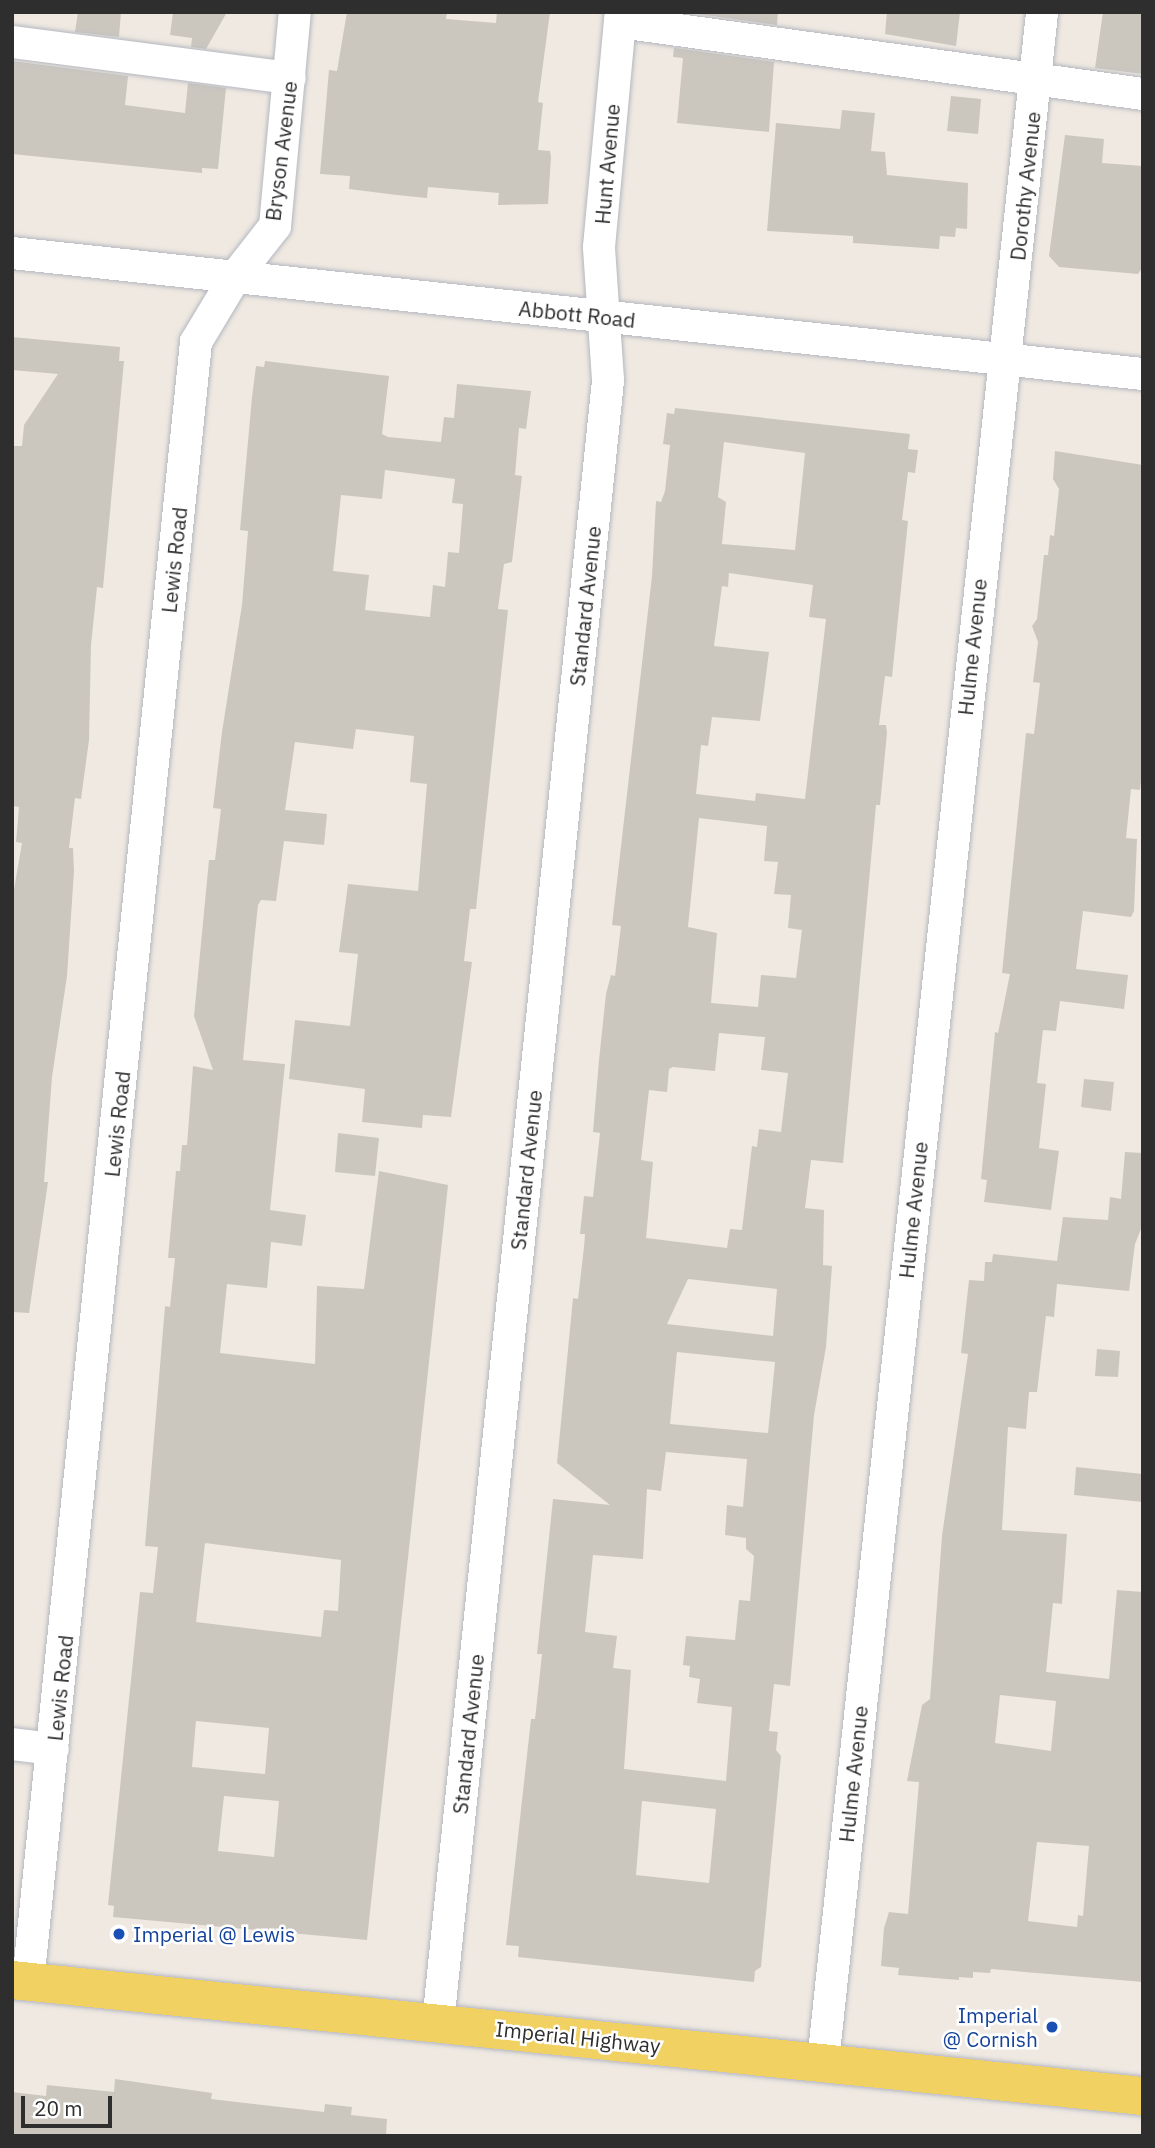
<!DOCTYPE html>
<style>
body{margin:0}
#map{position:relative;width:1155px;height:2148px;overflow:hidden;background:#efe9e1;font-family:"IBM Plex Sans",sans-serif}
div>[style]{position:absolute}
.building>*{inset:0;background:#cbc7bf}
.roads{filter:drop-shadow(0 0 2px #b4b7c1) drop-shadow(0 0 2px #b4b7c1)}
.minor>*{height:32px;margin:-16px;padding:0 16px;transform-origin:16px;border-radius:16px;background:#fff}
.major>*{height:38px;margin:-19px;padding:0 19px;transform-origin:19px;border-radius:19px;background:#f2d163}
.dots>*{width:19px;height:19px;translate:-50% -50%;box-sizing:border-box;border:4px solid #fff;border-radius:50%}
span{translate:-50% -50%;white-space:nowrap;text-align:center;line-height:1.15;-webkit-text-stroke:5px #fff;paint-order:stroke}
.street-label{font-size:21px;color:#2e2e2e}
.transit-label{font-size:21px;color:#164399}
.left{translate:0 -50%;text-align:left}
.right{translate:-100% -50%;text-align:right}
.frame{position:absolute;inset:0;border:14px solid #2e2e2e;pointer-events:none}
.scale{position:absolute;left:21px;top:2096px;width:91px;height:32px;box-sizing:border-box;border:4px solid #2e2e2e;border-top:0;padding-left:9px;font-size:21px;line-height:24px;white-space:nowrap;color:#2e2e2e;-webkit-text-stroke:5px #fff;paint-order:stroke}
</style>
<div id="map">
<div class="building">
<i style="clip-path:polygon(78px 12px,121px 12px,119px 37px,75px 32px)"></i>
<i style="clip-path:polygon(173px 12px,227px 12px,206px 49px,191px 47px,192px 38px,170px 35px)"></i>
<i style="clip-path:polygon(347px 12px,447px 12px,446px 19px,496px 23px,497px 12px,550px 12px,538px 102px,543px 103px,538px 150px,550px 151px,551px 157px,548px 204px,498px 205px,499px 193px,428px 187px,427px 198px,397px 195px,349px 189px,350px 176px,320px 174px,329px 70px,337px 71px)"></i>
<i style="clip-path:polygon(684px 12px,778px 12px,777px 25px)"></i>
<i style="clip-path:polygon(887px 12px,960px 12px,956px 46px,885px 34px)"></i>
<i style="clip-path:polygon(1103px 12px,1143px 12px,1143px 74px,1095px 68px)"></i>
<i style="clip-path:polygon(674px 48px,774px 62px,769px 132px,677px 123px,683px 58px,673px 57px)"></i>
<i style="clip-path:polygon(12px 61px,128px 76px,125px 105px,185px 113px,188px 83px,226px 88px,218px 169px,202px 168px,202px 173px,12px 154px)"></i>
<i style="clip-path:polygon(951px 96px,981px 99px,978px 134px,947px 131px)"></i>
<i style="clip-path:polygon(842px 110px,875px 113px,871px 151px,885px 152px,887px 175px,968px 183px,967px 229px,956px 228px,955px 237px,940px 236px,939px 249px,853px 243px,853px 236px,767px 231px,776px 123px,840px 129px)"></i>
<i style="clip-path:polygon(1065px 135px,1104px 139px,1102px 163px,1143px 166px,1143px 267px,1138px 274px,1059px 267px,1049px 256px)"></i>
<i style="clip-path:polygon(12px 337px,120px 347px,119px 361px,124px 361px,103px 588px,97px 587px,91px 645px,89px 740px,81px 799px,75px 798px,69px 848px,73px 848px,74px 871px,67px 976px,52px 1077px,44px 1182px,48px 1182px,29px 1313px,12px 1312px,12px 901px,22px 843px,16px 842px,19px 807px,12px 806px,12px 446px,22px 446px,24px 425px,58px 374px,12px 370px)"></i>
<i style="clip-path:polygon(evenodd,265px 361px,389px 376px,382px 434px,388px 437px,441px 442px,444px 417px,454px 418px,457px 384px,531px 391px,526px 429px,519px 428px,515px 475px,522px 476px,512px 562px,504px 564px,498px 609px,508px 610px,476px 909px,470px 909px,464px 961px,472px 962px,451px 1117px,423px 1115px,422px 1128px,362px 1122px,365px 1089px,289px 1079px,295px 1020px,350px 1026px,358px 954px,339px 952px,348px 884px,418px 891px,427px 784px,410px 782px,414px 736px,356px 729px,353px 749px,295px 742px,285px 810px,327px 814px,324px 845px,284px 841px,276px 901px,261px 900px,258px 905px,253px 952px,243px 1060px,285px 1064px,270px 1210px,306px 1215px,302px 1246px,271px 1242px,267px 1288px,227px 1284px,220px 1353px,315px 1364px,317px 1286px,364px 1289px,379px 1171px,448px 1185px,367px 1940px,113px 1917px,114px 1906px,108px 1905px,140px 1592px,153px 1593px,158px 1547px,145px 1546px,165px 1306px,170px 1307px,175px 1258px,168px 1258px,176px 1171px,180px 1171px,182px 1145px,187px 1145px,193px 1066px,213px 1070px,194px 1016px,209px 860px,215px 860px,221px 809px,213px 808px,222px 732px,242px 605px,248px 531px,240px 530px,252px 397px,256px 366px,264px 367px,265px 361px,385px 470px,455px 479px,452px 503px,463px 504px,459px 553px,448px 552px,445px 587px,433px 585px,430px 617px,365px 610px,369px 575px,333px 571px,341px 495px,382px 499px,385px 470px,265px 361px,205px 1543px,341px 1560px,338px 1611px,324px 1610px,321px 1637px,196px 1622px,205px 1543px,265px 361px,196px 1721px,269px 1728px,265px 1774px,192px 1767px,196px 1721px,265px 361px,224px 1796px,279px 1801px,274px 1857px,218px 1851px,224px 1796px)"></i>
<i style="clip-path:polygon(evenodd,675px 408px,910px 434px,908px 449px,918px 450px,915px 473px,908px 472px,902px 520px,908px 521px,892px 677px,885px 676px,879px 725px,886px 725px,887px 733px,880px 805px,876px 805px,843px 1163px,811px 1160px,805px 1208px,824px 1210px,823px 1265px,832px 1266px,826px 1347px,814px 1415px,790px 1686px,774px 1684px,769px 1731px,778px 1732px,776px 1750px,781px 1756px,761px 1967px,755px 1971px,754px 1982px,518px 1957px,519px 1946px,506px 1945px,531px 1719px,535px 1719px,542px 1654px,537px 1654px,553px 1499px,610px 1505px,557px 1463px,573px 1298px,578px 1299px,584px 1247px,585px 1234px,580px 1234px,584px 1196px,593px 1197px,600px 1133px,593px 1132px,599px 1060px,606px 994px,611px 975px,615px 976px,621px 926px,612px 925px,652px 576px,656px 501px,661px 502px,665px 491px,670px 445px,663px 444px,667px 413px,674px 414px,675px 408px,724px 442px,805px 453px,795px 550px,722px 544px,726px 502px,718px 497px,724px 442px,675px 408px,729px 573px,813px 585px,809px 617px,826px 619px,805px 799px,756px 793px,755px 801px,696px 794px,701px 745px,708px 746px,712px 717px,760px 721px,769px 652px,714px 646px,722px 586px,728px 587px,729px 573px,675px 408px,699px 818px,767px 826px,764px 861px,778px 862px,774px 894px,791px 895px,788px 928px,802px 930px,796px 978px,761px 975px,758px 1007px,711px 1003px,717px 933px,688px 927px,699px 818px,675px 408px,719px 1033px,765px 1037px,761px 1070px,788px 1073px,781px 1132px,759px 1129px,757px 1147px,752px 1146px,742px 1230px,730px 1229px,727px 1248px,646px 1238px,653px 1162px,641px 1160px,649px 1090px,667px 1092px,669px 1069px,673px 1067px,715px 1071px,719px 1033px,675px 408px,688px 1279px,777px 1289px,773px 1336px,667px 1324px,688px 1279px,675px 408px,677px 1352px,775px 1362px,768px 1433px,670px 1424px,677px 1352px,675px 408px,666px 1452px,747px 1459px,743px 1507px,727px 1505px,725px 1535px,746px 1538px,746px 1549px,754px 1556px,750px 1601px,739px 1600px,735px 1640px,686px 1636px,683px 1665px,690px 1666px,689px 1677px,700px 1679px,697px 1703px,732px 1707px,726px 1781px,624px 1769px,631px 1670px,613px 1668px,617px 1636px,585px 1632px,593px 1555px,643px 1559px,647px 1489px,661px 1491px,666px 1452px,675px 408px,642px 1801px,716px 1809px,709px 1883px,636px 1875px,642px 1801px)"></i>
<i style="clip-path:polygon(1055px 451px,1143px 465px,1143px 764px,1140px 790px,1131px 789px,1126px 838px,1137px 839px,1134px 911px,1131px 917px,1083px 911px,1076px 969px,1128px 975px,1124px 1009px,1060px 1001px,1056px 1031px,1043px 1030px,1037px 1083px,1046px 1084px,1039px 1148px,1059px 1151px,1051px 1210px,984px 1202px,987px 1180px,981px 1179px,995px 1032px,998px 1033px,1010px 974px,1002px 973px,1026px 733px,1034px 734px,1040px 683px,1033px 682px,1038px 642px,1032px 626px,1037px 619px,1044px 555px,1048px 555px,1050px 535px,1054px 536px,1059px 489px,1053px 479px)"></i>
<i style="clip-path:polygon(1084px 1079px,1114px 1082px,1111px 1111px,1081px 1107px)"></i>
<i style="clip-path:polygon(338px 1133px,379px 1138px,375px 1176px,335px 1172px)"></i>
<i style="clip-path:polygon(evenodd,1125px 1152px,1143px 1153px,1143px 1224px,1135px 1244px,1129px 1291px,1057px 1284px,1054px 1317px,1046px 1316px,1037px 1392px,1029px 1392px,1026px 1429px,1008px 1427px,1002px 1530px,1067px 1534px,1062px 1604px,1053px 1603px,1046px 1672px,1109px 1679px,1117px 1590px,1143px 1592px,1143px 1982px,991px 1969px,990px 1973px,973px 1972px,973px 1978px,959px 1977px,959px 1980px,898px 1975px,899px 1968px,881px 1966px,884px 1928px,889px 1912px,908px 1914px,919px 1782px,907px 1781px,922px 1705px,930px 1699px,942px 1536px,968px 1354px,961px 1353px,969px 1280px,984px 1281px,985px 1262px,992px 1262px,993px 1254px,1057px 1261px,1063px 1217px,1108px 1220px,1110px 1197px,1121px 1199px,1125px 1152px,1000px 1695px,1056px 1701px,1051px 1751px,995px 1743px,1000px 1695px,1125px 1152px,1037px 1842px,1089px 1846px,1083px 1916px,1078px 1915px,1077px 1927px,1028px 1921px,1037px 1842px)"></i>
<i style="clip-path:polygon(1097px 1349px,1120px 1351px,1118px 1377px,1095px 1376px)"></i>
<i style="clip-path:polygon(1076px 1467px,1143px 1474px,1143px 1502px,1074px 1495px)"></i>
<i style="clip-path:polygon(115px 2079px,212px 2093px,211px 2099px,324px 2112px,325px 2104px,352px 2107px,351px 2115px,387px 2119px,386px 2136px,12px 2136px,12px 2092px,46px 2096px,47px 2085px,114px 2092px)"></i>
</div>
<div class="roads">
<div class="minor">
<i style="left:620px;top:22px;width:528px;rotate:7.84deg"></i>
<i style="left:12px;top:42px;width:280px;rotate:7.4deg"></i>
<i style="left:12px;top:253px;width:1137px;rotate:6.11deg"></i>
<i style="left:12px;top:1744px;width:41px;rotate:7deg"></i>
<i style="left:28px;top:1982px;width:1649px;rotate:-84.15deg"></i>
<i style="left:196px;top:342px;width:76px;rotate:-59deg"></i>
<i style="left:235px;top:277px;width:65px;rotate:-51.9deg"></i>
<i style="left:275px;top:226px;width:215px;rotate:-84.7deg"></i>
<i style="left:438px;top:2023px;width:1652px;rotate:-84.09deg"></i>
<i style="left:608px;top:380px;width:133px;rotate:-93.9deg"></i>
<i style="left:599px;top:247px;width:236px;rotate:-84.7deg"></i>
<i style="left:823px;top:2062px;width:2062px;rotate:-83.9deg"></i>
</div>
<div class="major">
<i style="left:12px;top:1980px;width:1137px;rotate:5.86deg"></i>
</div>
</div>
<div class="dots">
<i style="left:119px;top:1934px;background:#1a4fb4"></i>
<i style="left:1052px;top:2027px;background:#1a4fb4"></i>
</div>
<div class="street-label">
<span style="left:281px;top:151px;rotate:-83deg">Bryson Avenue</span>
<span style="left:607px;top:164px;rotate:-85deg">Hunt Avenue</span>
<span style="left:1025px;top:186px;rotate:-84deg">Dorothy Avenue</span>
<span style="left:577px;top:314px;rotate:6deg">Abbott Road</span>
<span style="left:174px;top:560px;rotate:-84deg">Lewis Road</span>
<span style="left:585px;top:606px;rotate:-84deg">Standard Avenue</span>
<span style="left:972px;top:647px;rotate:-84deg">Hulme Avenue</span>
<span style="left:117px;top:1124px;rotate:-84deg">Lewis Road</span>
<span style="left:526px;top:1170px;rotate:-84deg">Standard Avenue</span>
<span style="left:913px;top:1210px;rotate:-84deg">Hulme Avenue</span>
<span style="left:60px;top:1688px;rotate:-84deg">Lewis Road</span>
<span style="left:468px;top:1734px;rotate:-84deg">Standard Avenue</span>
<span style="left:853px;top:1774px;rotate:-84deg">Hulme Avenue</span>
<span style="left:578px;top:2037px;rotate:6deg">Imperial Highway</span>
</div>
<div class="transit-label">
<span class="left" style="left:133px;top:1934px">Imperial @ Lewis</span>
<span class="right" style="left:1038px;top:2027px">Imperial<br>@ Cornish</span>
</div>
<div class="frame"></div>
<div class="scale">20 m</div>
</div>
